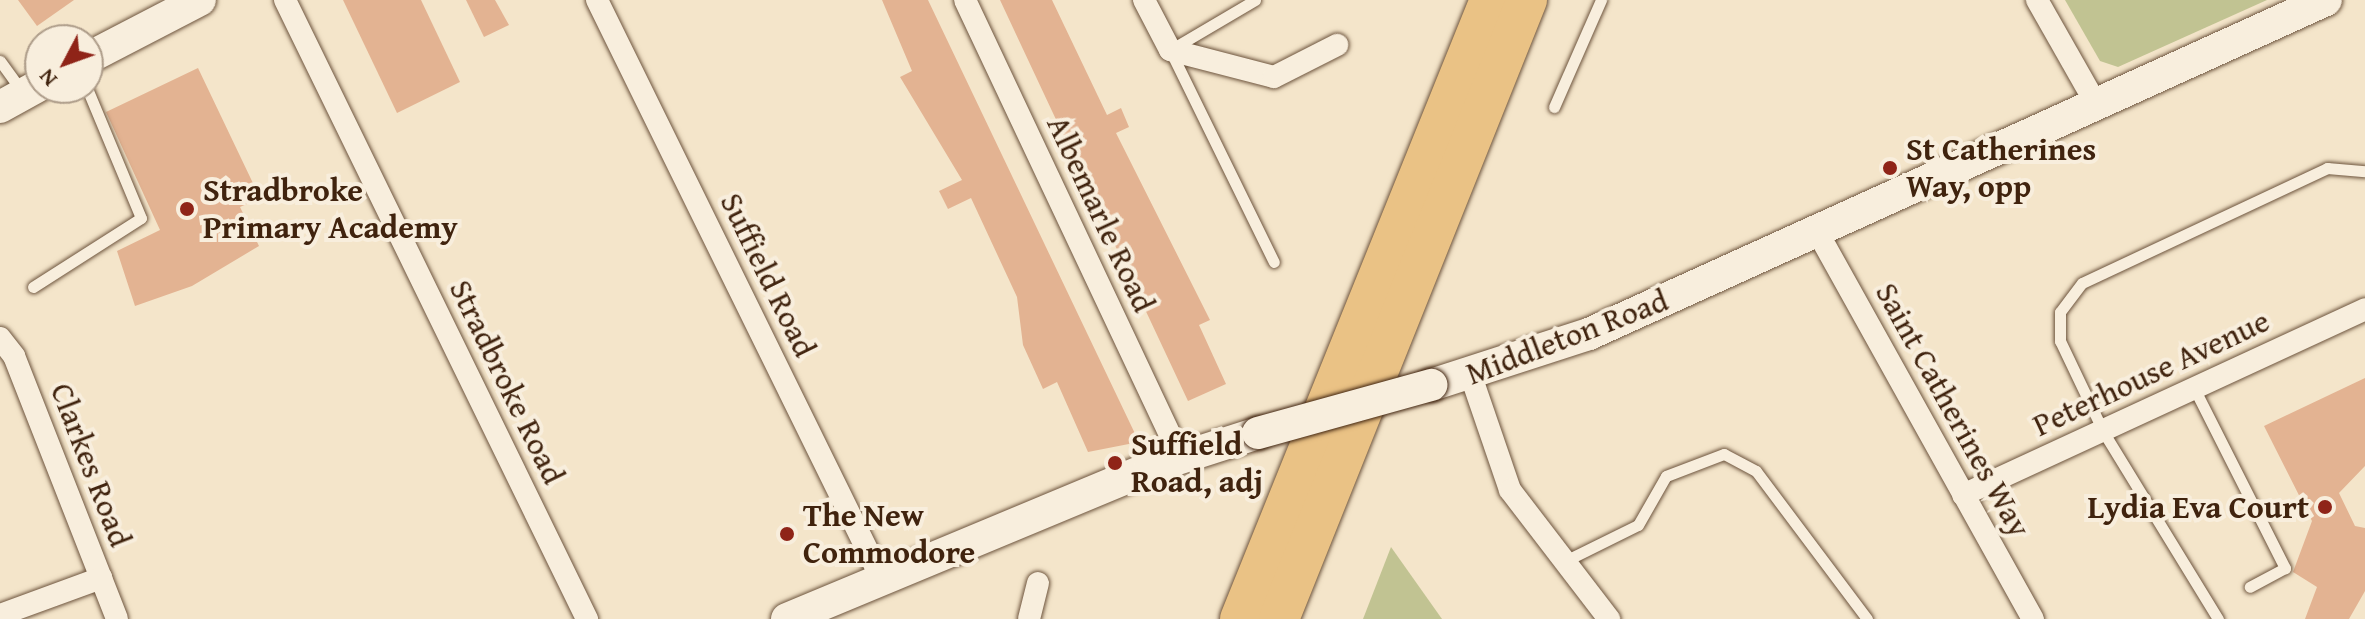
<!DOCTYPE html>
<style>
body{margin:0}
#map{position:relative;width:2365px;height:619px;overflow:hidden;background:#f4e5ca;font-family:"Gentium Book Plus",serif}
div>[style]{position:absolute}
.green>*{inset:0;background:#c1c392}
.building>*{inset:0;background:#e3b392}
.roads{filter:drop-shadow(0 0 2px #6d543d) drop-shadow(0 0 2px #6d543d)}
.lane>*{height:11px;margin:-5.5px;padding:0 5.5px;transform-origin:5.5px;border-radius:5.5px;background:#f8eedd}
.street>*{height:22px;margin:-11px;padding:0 11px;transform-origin:11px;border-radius:11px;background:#f8eedd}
.secondary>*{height:32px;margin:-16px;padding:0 16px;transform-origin:16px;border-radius:16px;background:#f8eedd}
.highway>*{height:40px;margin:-20px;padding:0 20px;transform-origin:20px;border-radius:20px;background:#eac285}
.bridges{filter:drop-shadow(0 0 2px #40230e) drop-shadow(0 0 2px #40230e)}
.secondary-bridge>*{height:32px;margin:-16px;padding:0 16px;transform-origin:16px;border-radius:16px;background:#f8eedd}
.dots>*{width:22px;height:22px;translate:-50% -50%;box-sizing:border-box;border:4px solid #f8eedd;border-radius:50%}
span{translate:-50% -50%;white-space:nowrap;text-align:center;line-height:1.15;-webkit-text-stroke:8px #f8eedd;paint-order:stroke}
.poi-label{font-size:32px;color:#40230e;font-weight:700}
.left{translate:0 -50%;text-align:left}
.right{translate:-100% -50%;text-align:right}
.street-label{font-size:32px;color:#40230e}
.north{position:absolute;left:24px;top:24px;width:80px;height:80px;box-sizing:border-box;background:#f8eedd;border:2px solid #ae9d8a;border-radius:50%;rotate:229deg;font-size:22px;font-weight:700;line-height:32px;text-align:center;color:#40230e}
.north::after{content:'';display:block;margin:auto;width:28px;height:36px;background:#8f2418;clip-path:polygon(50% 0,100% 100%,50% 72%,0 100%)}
</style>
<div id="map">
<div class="green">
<i style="clip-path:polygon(2065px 0,2267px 0,2118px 67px,2100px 61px)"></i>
<i style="clip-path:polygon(1391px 547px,1442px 619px,1363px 619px)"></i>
</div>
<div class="building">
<i style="clip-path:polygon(18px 0,74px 0,37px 26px)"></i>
<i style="clip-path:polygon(343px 0,421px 0,460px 82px,397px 113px)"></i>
<i style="clip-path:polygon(466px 0,495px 0,509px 25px,484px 37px)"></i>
<i style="clip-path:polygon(882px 0,928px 0,1139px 442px,1088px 452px,1057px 382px,1043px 389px,1023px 345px,1017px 297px,971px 198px,948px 209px,939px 191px,962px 180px,900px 77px,912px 71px)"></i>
<i style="clip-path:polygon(1000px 0,1052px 0,1107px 115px,1121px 108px,1129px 127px,1116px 133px,1210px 320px,1199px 325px,1226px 384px,1188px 401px)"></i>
<i style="clip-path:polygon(198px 68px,260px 198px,240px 207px,259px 246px,192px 286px,135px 306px,117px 251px,160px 230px,106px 112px)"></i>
<i style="clip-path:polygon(2365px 378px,2365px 466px,2339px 493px,2355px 526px,2365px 528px,2365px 591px,2349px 619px,2305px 619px,2317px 587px,2293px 572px,2312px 521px,2264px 426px)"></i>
</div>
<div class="roads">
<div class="lane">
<i style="left:1255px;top:0;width:99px;rotate:149.5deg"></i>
<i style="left:1170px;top:50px;width:236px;rotate:63.9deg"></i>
<i style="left:0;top:61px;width:39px;rotate:54deg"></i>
<i style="left:1554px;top:107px;width:117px;rotate:-66.3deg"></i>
<i style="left:33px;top:287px;width:128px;rotate:-32.6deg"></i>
<i style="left:141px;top:218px;width:141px;rotate:-112.6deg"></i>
<i style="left:2194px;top:388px;width:202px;rotate:63.2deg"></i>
<i style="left:2285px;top:568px;width:40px;rotate:152deg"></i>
<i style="left:1565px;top:561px;width:81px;rotate:-26.3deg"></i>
<i style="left:1638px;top:525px;width:56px;rotate:-60.3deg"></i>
<i style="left:1666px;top:476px;width:62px;rotate:-20.8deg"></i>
<i style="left:1724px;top:454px;width:36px;rotate:28deg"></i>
<i style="left:1756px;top:471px;width:185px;rotate:53.1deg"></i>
<i style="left:2218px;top:619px;width:220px;rotate:-121.5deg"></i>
<i style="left:2103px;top:431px;width:100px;rotate:-115.5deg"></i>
<i style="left:2060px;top:341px;width:29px;rotate:-90deg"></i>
<i style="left:2060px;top:312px;width:36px;rotate:-53deg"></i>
<i style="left:2082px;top:283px;width:271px;rotate:-25.1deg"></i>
<i style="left:2327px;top:168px;width:38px;rotate:5deg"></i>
</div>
<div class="street">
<i style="left:285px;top:0;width:689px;rotate:63.99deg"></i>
<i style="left:597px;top:0;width:644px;rotate:63.83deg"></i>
<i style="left:965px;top:0;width:504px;rotate:64.76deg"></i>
<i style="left:1144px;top:0;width:56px;rotate:62.5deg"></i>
<i style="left:1170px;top:50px;width:107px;rotate:14.6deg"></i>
<i style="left:1274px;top:77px;width:71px;rotate:-26.9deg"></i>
<i style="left:2037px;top:0;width:120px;rotate:60.4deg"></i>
<i style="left:1818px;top:233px;width:442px;rotate:60.9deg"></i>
<i style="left:0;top:338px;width:23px;rotate:52deg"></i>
<i style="left:14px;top:356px;width:282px;rotate:68.6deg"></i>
<i style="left:1471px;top:376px;width:120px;rotate:71.1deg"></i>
<i style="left:1510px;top:490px;width:163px;rotate:52.5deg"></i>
<i style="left:1963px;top:495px;width:443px;rotate:-24.8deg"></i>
<i style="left:0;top:615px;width:108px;rotate:-20.1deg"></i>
<i style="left:1029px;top:619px;width:37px;rotate:-76deg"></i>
</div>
<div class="secondary">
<i style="left:88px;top:58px;width:126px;rotate:-27.4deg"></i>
<i style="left:0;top:107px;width:46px;rotate:-28.8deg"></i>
<i style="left:1431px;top:385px;width:166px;rotate:-17.9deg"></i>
<i style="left:1589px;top:334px;width:809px;rotate:-24.38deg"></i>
<i style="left:787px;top:619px;width:392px;rotate:-22.6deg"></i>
<i style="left:1149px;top:468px;width:114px;rotate:-17.8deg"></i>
</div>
<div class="highway">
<i style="left:1240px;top:619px;width:668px;rotate:-68.01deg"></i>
<i style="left:1279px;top:619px;width:667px;rotate:-68.17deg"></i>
</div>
</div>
<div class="bridges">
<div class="secondary-bridge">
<i style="left:1258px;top:433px;width:180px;rotate:-15.5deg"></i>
</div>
</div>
<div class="dots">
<i style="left:1890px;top:168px;background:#8f2418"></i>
<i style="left:187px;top:209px;background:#8f2418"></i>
<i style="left:1115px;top:463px;background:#8f2418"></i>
<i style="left:2325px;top:507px;background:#8f2418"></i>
<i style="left:787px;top:534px;background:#8f2418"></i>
</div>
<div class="poi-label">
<span class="left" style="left:1906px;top:168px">St Catherines<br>Way, opp</span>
<span class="left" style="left:203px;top:209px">Stradbroke<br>Primary Academy</span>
<span class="left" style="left:1131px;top:463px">Suffield<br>Road, adj</span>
<span class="right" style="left:2309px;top:507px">Lydia Eva Court</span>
<span class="left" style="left:803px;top:534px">The New<br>Commodore</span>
</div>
<div class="street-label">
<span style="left:1101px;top:214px;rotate:65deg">Albemarle Road</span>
<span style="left:768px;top:275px;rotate:64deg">Suffield Road</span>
<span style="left:1567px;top:337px;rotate:-21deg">Middleton Road</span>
<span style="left:2151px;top:373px;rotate:-25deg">Peterhouse Avenue</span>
<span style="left:507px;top:382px;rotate:64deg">Stradbroke Road</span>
<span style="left:1953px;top:410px;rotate:61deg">Saint Catherines Way</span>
<span style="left:91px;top:465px;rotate:69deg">Clarkes Road</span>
</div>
<div class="north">N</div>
</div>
